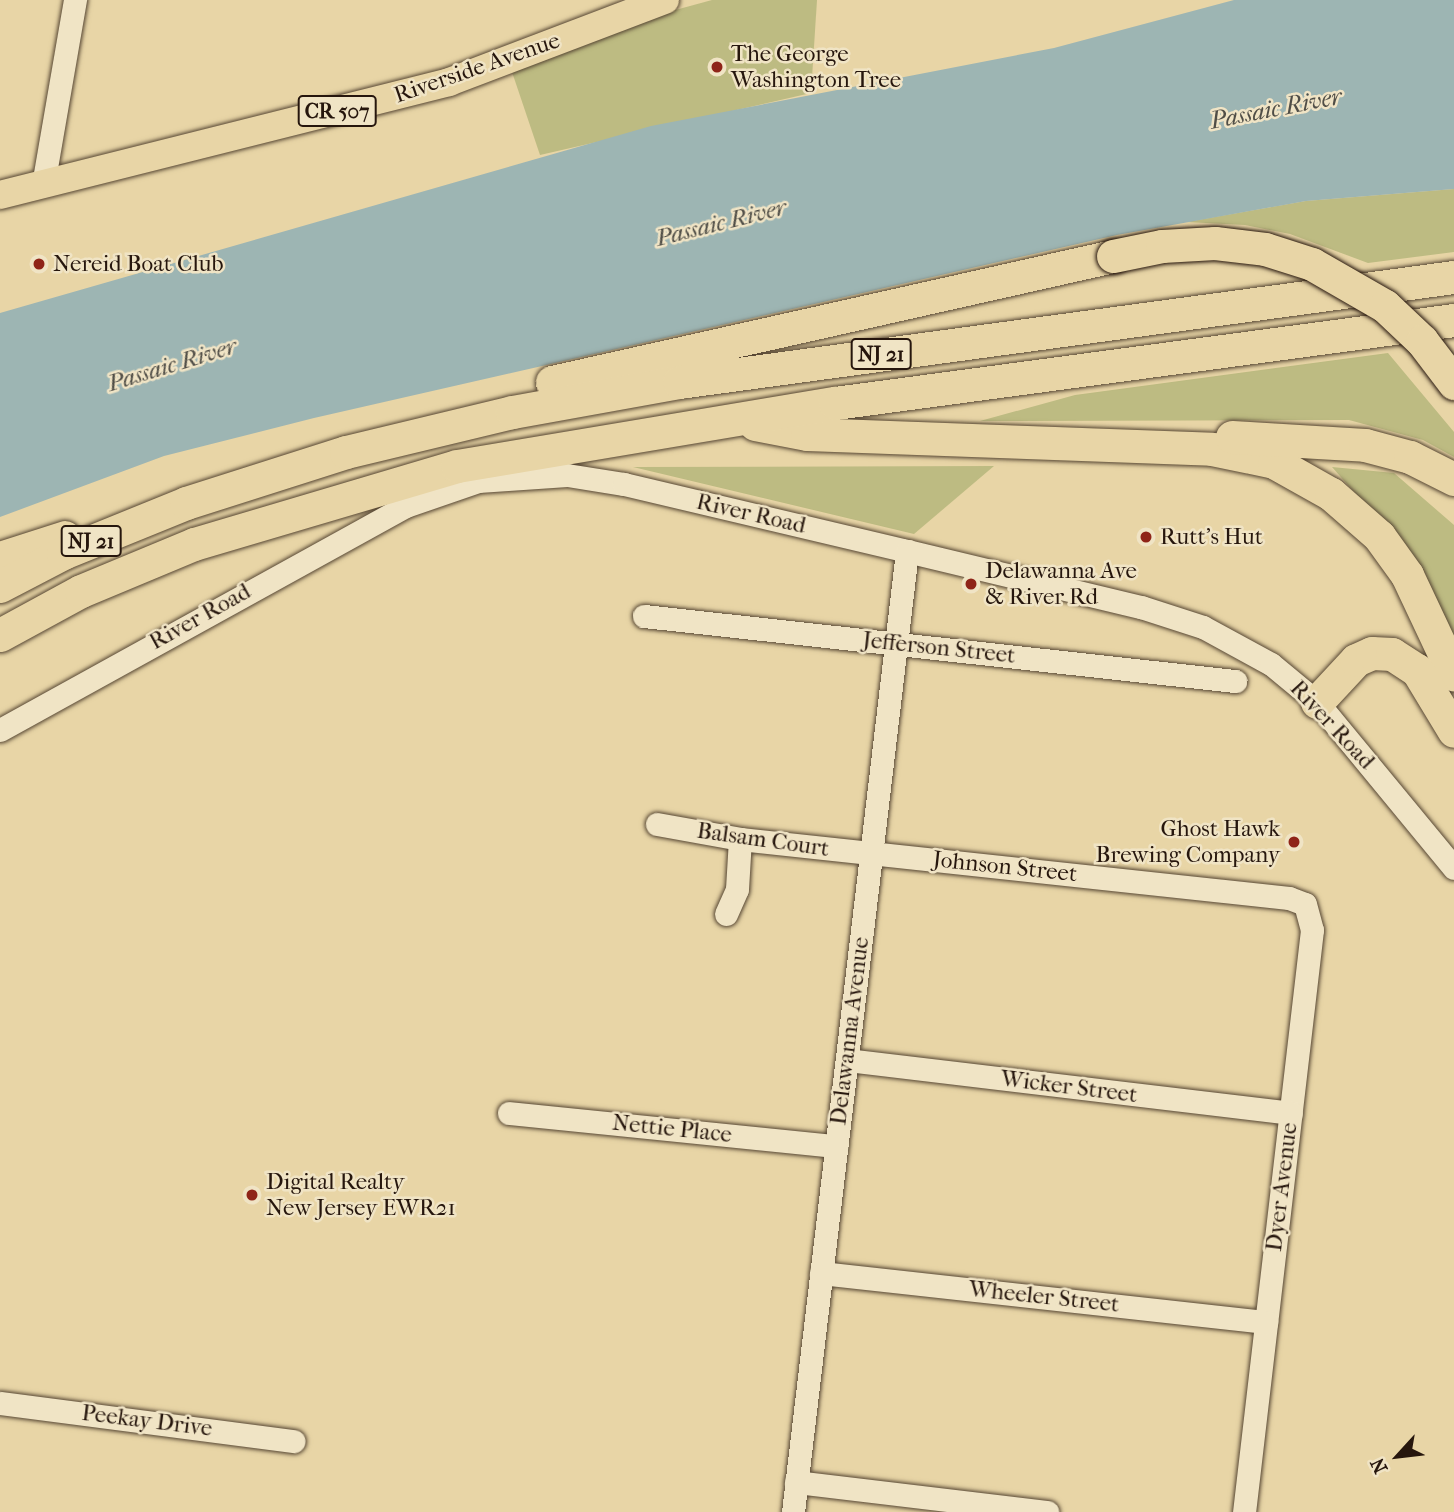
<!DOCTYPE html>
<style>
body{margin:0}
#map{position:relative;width:1454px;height:1512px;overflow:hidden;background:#e8d5a6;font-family:"IM FELL French Canon",serif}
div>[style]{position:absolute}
.green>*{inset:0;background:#bdbb82}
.water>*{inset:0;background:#9db5b3}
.roads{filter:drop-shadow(0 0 2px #564633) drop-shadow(0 0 2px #564633)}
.minor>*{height:23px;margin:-11.5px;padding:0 11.5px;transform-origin:11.5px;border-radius:11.5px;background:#f0e4c5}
.major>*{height:28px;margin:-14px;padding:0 14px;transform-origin:14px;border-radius:14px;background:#e8d5a6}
.highway>*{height:33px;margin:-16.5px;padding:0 16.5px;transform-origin:16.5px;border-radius:16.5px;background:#e8d5a6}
.bridges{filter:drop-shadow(0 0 2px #26160d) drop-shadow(0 0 2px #26160d)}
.highway-bridge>*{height:33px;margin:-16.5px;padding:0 16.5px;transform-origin:16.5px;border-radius:16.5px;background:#e8d5a6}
.dots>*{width:19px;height:19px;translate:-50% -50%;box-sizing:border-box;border:4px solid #f0e4c5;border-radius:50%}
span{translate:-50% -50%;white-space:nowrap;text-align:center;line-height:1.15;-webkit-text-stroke:5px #f0e4c5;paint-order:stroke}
.shield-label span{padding:2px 5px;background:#f0e4c5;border:2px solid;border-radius:5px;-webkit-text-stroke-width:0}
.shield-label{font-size:21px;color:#26160d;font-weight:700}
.poi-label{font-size:23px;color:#26160d}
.left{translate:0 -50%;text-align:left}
.right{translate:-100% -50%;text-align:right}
.street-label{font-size:23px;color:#26160d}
.water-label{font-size:24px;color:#504e47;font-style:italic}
.north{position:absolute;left:1363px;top:1421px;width:70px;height:70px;-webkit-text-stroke:5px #f0e4c5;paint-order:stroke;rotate:243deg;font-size:19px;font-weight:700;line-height:28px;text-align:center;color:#26160d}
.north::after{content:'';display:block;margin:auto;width:24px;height:32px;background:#26160d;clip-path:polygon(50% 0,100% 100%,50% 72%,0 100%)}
</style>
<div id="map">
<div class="green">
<i style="clip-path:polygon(712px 0,817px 0,811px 93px,540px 155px,512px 72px,668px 12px)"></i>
<i style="clip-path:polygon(1454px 189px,1454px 252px,1368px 263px,1290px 234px,1245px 225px,1186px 222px,1306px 201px)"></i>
<i style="clip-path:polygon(1388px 353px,1454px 432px,1454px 457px,1423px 440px,1349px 420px,980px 421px,1075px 395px)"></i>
<i style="clip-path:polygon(994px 466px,914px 534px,633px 467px)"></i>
<i style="clip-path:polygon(1332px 467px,1394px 473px,1454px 525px,1454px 644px,1409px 554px)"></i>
</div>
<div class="water">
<i style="clip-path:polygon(1234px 0,1454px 0,1454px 189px,1306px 201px,1117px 235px,314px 418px,164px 456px,0 517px,0 313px,651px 126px,1054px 48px)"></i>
</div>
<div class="roads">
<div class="minor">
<i style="left:43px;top:185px;width:188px;rotate:-80.2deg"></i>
<i style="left:644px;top:616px;width:595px;rotate:6.28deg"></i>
<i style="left:0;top:730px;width:464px;rotate:-28.9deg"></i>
<i style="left:406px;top:506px;width:76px;rotate:-19.1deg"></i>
<i style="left:478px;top:481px;width:89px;rotate:-3.9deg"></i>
<i style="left:567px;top:475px;width:58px;rotate:9deg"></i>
<i style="left:624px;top:484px;width:291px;rotate:13.3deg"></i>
<i style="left:907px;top:551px;width:241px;rotate:13.5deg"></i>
<i style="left:1141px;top:607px;width:65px;rotate:17.9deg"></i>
<i style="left:1203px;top:627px;width:77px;rotate:28.6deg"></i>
<i style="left:1271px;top:664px;width:60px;rotate:39.6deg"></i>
<i style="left:1317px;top:702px;width:215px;rotate:50.5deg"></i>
<i style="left:657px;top:824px;width:84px;rotate:10.2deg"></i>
<i style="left:740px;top:839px;width:552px;rotate:6.13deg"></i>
<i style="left:1289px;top:898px;width:17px;rotate:21deg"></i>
<i style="left:1305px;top:904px;width:27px;rotate:75deg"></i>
<i style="left:1312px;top:930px;width:586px;rotate:96.66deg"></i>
<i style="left:726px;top:914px;width:27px;rotate:-66deg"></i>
<i style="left:737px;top:889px;width:50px;rotate:-86.6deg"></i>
<i style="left:847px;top:1060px;width:447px;rotate:6.8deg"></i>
<i style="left:509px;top:1113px;width:329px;rotate:5.8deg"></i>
<i style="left:821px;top:1273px;width:448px;rotate:6.3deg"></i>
<i style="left:0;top:1403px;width:296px;rotate:7.4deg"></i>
<i style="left:796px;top:1482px;width:253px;rotate:6.8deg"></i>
<i style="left:793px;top:1512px;width:968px;rotate:-83.23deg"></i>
</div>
<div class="major">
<i style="left:0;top:195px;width:463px;rotate:-14.1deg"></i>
<i style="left:449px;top:82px;width:231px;rotate:-20.8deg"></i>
</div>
<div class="highway">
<i style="left:552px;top:382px;width:575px;rotate:-12.66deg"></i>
<i style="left:755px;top:424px;width:53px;rotate:10.9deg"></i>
<i style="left:807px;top:434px;width:405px;rotate:2.1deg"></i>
<i style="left:1212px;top:449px;width:63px;rotate:11.8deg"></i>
<i style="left:1274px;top:462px;width:65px;rotate:29.3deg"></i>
<i style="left:1331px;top:494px;width:64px;rotate:41.2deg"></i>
<i style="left:1379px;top:536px;width:48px;rotate:54.3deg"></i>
<i style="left:1407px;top:575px;width:110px;rotate:64.8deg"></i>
<i style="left:1232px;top:437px;width:133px;rotate:3.4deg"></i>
<i style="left:1365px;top:445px;width:47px;rotate:14.9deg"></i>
<i style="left:1410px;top:457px;width:49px;rotate:26.6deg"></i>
<i style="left:0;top:558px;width:68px;rotate:-17.9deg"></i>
<i style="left:0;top:586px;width:71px;rotate:-27.6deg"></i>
<i style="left:63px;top:553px;width:133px;rotate:-22.1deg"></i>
<i style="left:186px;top:503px;width:168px;rotate:-17.7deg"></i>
<i style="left:346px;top:452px;width:171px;rotate:-13.5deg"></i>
<i style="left:512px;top:412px;width:170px;rotate:-10.2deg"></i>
<i style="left:679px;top:382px;width:782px;rotate:-7.72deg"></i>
<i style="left:0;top:635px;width:92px;rotate:-28.5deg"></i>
<i style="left:81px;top:591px;width:122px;rotate:-22.6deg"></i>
<i style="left:194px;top:544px;width:274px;rotate:-16.5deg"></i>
<i style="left:457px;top:466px;width:383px;rotate:-9.5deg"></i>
<i style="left:835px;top:403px;width:625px;rotate:-7.64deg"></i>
<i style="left:1317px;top:702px;width:57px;rotate:-47.1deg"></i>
<i style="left:1356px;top:660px;width:17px;rotate:-24deg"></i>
<i style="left:1372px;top:653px;width:20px;rotate:3deg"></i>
<i style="left:1392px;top:654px;width:30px;rotate:33deg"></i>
<i style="left:1417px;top:670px;width:71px;rotate:58.8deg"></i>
</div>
</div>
<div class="bridges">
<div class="highway-bridge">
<i style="left:1113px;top:256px;width:50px;rotate:-11.5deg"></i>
<i style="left:1162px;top:246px;width:53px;rotate:-3.2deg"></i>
<i style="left:1215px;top:243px;width:50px;rotate:6.8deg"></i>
<i style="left:1265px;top:249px;width:49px;rotate:17.7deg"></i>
<i style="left:1312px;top:264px;width:84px;rotate:29.9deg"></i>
<i style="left:1385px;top:306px;width:51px;rotate:43.4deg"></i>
<i style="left:1422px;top:341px;width:53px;rotate:52.7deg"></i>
</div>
</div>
<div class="dots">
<i style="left:717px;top:67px;background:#8f2418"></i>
<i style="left:39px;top:264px;background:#8f2418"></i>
<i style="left:1146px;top:537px;background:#8f2418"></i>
<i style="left:971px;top:584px;background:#8f2418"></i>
<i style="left:1294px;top:842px;background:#8f2418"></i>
<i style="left:252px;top:1195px;background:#8f2418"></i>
</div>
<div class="shield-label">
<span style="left:337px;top:111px">CR 507</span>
<span style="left:881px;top:354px">NJ 21</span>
<span style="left:91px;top:541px">NJ 21</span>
</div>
<div class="poi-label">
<span class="left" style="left:731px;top:67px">The George<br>Washington Tree</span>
<span class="left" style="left:53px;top:264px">Nereid Boat Club</span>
<span class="left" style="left:1160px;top:537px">Rutt's Hut</span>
<span class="left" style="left:985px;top:584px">Delawanna Ave<br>&amp; River Rd</span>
<span class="right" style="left:1280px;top:842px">Ghost Hawk<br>Brewing Company</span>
<span class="left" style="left:266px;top:1195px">Digital Realty<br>New Jersey EWR21</span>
</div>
<div class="street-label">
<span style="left:477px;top:68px;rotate:-19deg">Riverside Avenue</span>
<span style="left:751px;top:514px;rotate:13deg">River Road</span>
<span style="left:200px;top:617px;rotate:-29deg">River Road</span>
<span style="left:939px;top:648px;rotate:6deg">Jefferson Street</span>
<span style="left:1332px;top:725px;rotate:47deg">River Road</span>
<span style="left:763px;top:840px;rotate:8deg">Balsam Court</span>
<span style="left:1005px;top:867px;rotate:6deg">Johnson Street</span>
<span style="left:850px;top:1031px;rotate:-83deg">Delawanna Avenue</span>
<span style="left:1069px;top:1087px;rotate:7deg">Wicker Street</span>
<span style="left:672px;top:1129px;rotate:6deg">Nettie Place</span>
<span style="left:1282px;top:1187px;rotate:-83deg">Dyer Avenue</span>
<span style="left:1044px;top:1297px;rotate:6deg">Wheeler Street</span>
<span style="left:147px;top:1421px;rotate:7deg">Peekay Drive</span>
</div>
<div class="water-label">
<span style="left:1276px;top:109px;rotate:-11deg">Passaic River</span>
<span style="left:721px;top:223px;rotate:-14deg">Passaic River</span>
<span style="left:172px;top:365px;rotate:-17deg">Passaic River</span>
</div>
<div class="north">N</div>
</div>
